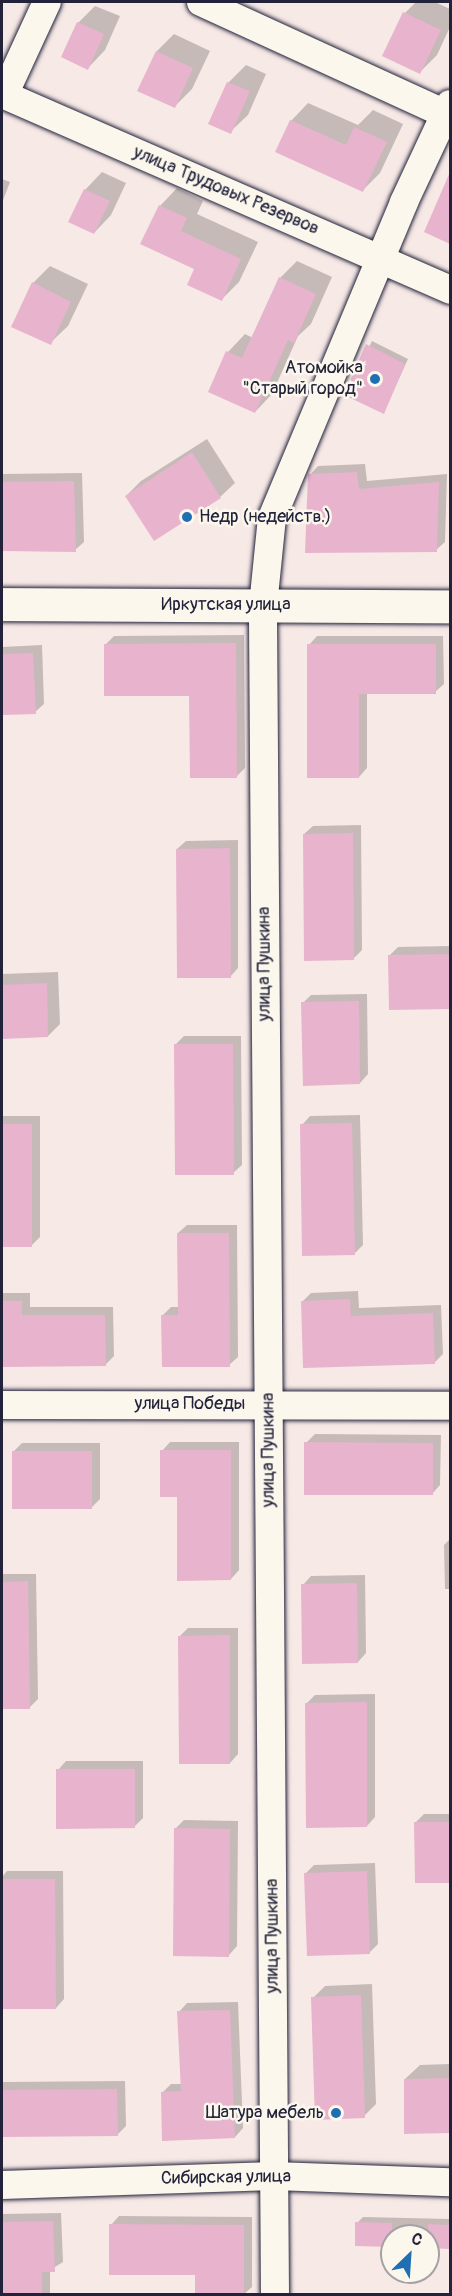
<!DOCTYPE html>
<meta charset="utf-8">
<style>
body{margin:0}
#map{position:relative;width:452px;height:2296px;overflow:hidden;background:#f7e9e6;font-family:Pangolin,sans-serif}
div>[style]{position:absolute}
.shadow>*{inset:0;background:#0003}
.building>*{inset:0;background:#e8b3cc}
.roads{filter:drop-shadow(0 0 2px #22223b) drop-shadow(0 0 2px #22223b)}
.street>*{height:28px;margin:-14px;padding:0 14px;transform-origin:14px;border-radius:14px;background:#fbf7ec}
.primary>*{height:33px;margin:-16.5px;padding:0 16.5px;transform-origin:16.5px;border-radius:16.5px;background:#fbf7ec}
.dots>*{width:16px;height:16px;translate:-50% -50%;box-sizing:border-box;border:3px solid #fbf7ec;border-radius:50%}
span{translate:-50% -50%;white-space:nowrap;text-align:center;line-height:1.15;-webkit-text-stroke:5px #fbf7ec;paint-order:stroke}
.street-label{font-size:18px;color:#22223b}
.poi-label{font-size:18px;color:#22223b}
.right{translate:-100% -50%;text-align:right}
.left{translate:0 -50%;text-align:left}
.frame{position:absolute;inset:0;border:3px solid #22223b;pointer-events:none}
.north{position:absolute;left:380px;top:2224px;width:60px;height:60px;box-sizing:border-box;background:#fbf7ec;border:2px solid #a4a2a5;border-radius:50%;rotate:25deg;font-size:16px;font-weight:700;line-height:24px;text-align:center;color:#22223b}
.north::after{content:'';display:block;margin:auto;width:21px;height:27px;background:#1f6fb2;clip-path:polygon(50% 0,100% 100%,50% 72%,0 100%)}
</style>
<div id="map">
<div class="shadow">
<i style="clip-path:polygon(416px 2px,435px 2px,450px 9px,450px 27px,437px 55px,420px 72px,405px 13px)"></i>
<i style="clip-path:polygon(95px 6px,120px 16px,105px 50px,88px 68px,78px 23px)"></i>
<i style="clip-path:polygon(174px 34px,210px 51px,192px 89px,175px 106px,157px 51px)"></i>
<i style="clip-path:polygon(246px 65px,266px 74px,248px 115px,230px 132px,228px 83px)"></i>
<i style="clip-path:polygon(308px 103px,358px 125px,373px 110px,403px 124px,380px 173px,363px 190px,291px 121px)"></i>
<i style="clip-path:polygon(102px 172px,126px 183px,111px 215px,94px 233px,85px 190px)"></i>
<i style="clip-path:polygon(450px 176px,450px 243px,426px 232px)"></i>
<i style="clip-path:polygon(2px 179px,10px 182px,2px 203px)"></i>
<i style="clip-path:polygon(177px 188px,203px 201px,197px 214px,258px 242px,239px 282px,221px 300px,196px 268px,160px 206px)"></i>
<i style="clip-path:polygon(297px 261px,332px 277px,311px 324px,298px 336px,272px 394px,255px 412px,228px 352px,245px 334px,253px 338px,280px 278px)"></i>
<i style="clip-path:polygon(50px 266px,88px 284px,68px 326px,50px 343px,33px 283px)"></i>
<i style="clip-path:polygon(372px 341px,408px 359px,384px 412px,346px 394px)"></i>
<i style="clip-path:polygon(207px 439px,235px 483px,220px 497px,126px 496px,141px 481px)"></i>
<i style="clip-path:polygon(365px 464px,367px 481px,447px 474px,445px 542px,436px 550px,310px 475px,318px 466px)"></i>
<i style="clip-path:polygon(82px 473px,84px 542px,75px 550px,2px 549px,2px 474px)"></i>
<i style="clip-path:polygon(244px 635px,245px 768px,237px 776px,191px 694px,105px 645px,114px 636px)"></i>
<i style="clip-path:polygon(317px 636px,443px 636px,444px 684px,435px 692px,367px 692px,367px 768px,359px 777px,309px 645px)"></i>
<i style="clip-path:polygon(42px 645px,44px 704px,35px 712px,2px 714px,2px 647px)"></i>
<i style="clip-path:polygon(361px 825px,362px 950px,353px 959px,304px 834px,313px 826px)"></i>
<i style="clip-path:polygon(238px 840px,238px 968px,230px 977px,177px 849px,186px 841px)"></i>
<i style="clip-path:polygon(450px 946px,450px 1008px,390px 1009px,389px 956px,398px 947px)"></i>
<i style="clip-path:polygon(58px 972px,60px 1024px,48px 1036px,2px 1037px,2px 974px)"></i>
<i style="clip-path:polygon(367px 994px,368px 1074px,360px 1083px,303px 1003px,311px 995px)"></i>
<i style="clip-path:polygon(184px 1036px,241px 1036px,242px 1165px,233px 1173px,175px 1045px)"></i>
<i style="clip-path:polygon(360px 1115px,363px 1245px,354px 1254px,302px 1125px,310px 1116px)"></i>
<i style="clip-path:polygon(2px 1116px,40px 1116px,40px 1237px,32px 1245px,2px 1245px)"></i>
<i style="clip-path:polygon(187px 1225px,237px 1225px,238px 1357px,229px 1365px,162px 1316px,171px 1307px,179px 1307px,178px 1233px)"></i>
<i style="clip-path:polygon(358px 1291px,359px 1308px,441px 1305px,443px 1354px,434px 1363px,303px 1301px,311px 1293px)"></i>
<i style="clip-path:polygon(2px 1293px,30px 1293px,30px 1307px,113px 1307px,114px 1356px,105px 1365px,2px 1366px)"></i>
<i style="clip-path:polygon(315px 1434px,441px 1435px,440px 1485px,432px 1494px,306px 1443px)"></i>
<i style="clip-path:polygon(170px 1442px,239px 1442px,239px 1570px,231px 1579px,178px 1495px,162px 1451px)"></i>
<i style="clip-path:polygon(22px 1443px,100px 1443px,100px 1499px,92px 1507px,13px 1452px)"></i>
<i style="clip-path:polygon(450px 1539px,450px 1589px,445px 1589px,444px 1545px)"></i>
<i style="clip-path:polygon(2px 1574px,36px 1574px,38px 1699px,30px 1707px,2px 1708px)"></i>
<i style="clip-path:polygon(365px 1575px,366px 1653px,358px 1662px,303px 1585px,311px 1576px)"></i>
<i style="clip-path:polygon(188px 1628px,238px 1628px,238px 1754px,230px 1763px,180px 1636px)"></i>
<i style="clip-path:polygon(375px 1694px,375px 1817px,367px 1826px,307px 1703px,315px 1695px)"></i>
<i style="clip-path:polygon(66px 1761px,143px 1761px,143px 1818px,134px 1827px,58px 1770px)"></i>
<i style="clip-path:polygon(424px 1814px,450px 1814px,450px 1882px,416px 1882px,415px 1823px)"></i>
<i style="clip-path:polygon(184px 1820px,238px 1821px,237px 1946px,229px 1955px,175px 1829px)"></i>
<i style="clip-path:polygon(375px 1863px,378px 1944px,369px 1953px,306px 1873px,314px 1865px)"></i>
<i style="clip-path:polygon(7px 1871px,63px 1871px,64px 1999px,56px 2008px,2px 2008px,2px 1877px)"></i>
<i style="clip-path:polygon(372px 1984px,376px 2104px,364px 2116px,313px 1998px,325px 1986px)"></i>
<i style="clip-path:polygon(238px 2002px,243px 2128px,235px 2137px,162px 2093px,171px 2084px,182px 2084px,179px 2012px,187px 2003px)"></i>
<i style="clip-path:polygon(450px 2064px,450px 2132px,406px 2132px,405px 2079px,420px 2065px)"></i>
<i style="clip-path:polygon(125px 2081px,126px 2126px,117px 2135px,2px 2136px,3px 2082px)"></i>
<i style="clip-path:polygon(61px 2213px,63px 2262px,50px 2270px,50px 2294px,2px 2294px,2px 2214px)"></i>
<i style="clip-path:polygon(119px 2216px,252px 2217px,252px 2287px,244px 2294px,196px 2294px,196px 2274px,111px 2225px)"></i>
<i style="clip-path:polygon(363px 2217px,450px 2219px,450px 2247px,428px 2247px,428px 2236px,392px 2236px,392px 2245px,357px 2223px)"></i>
</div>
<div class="building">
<i style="clip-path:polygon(403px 12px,441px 30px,420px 74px,382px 56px)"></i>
<i style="clip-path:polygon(77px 22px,104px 34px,88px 70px,61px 57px)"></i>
<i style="clip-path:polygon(156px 51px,193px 68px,175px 108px,137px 91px)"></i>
<i style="clip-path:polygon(227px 82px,250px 91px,231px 134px,208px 124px)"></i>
<i style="clip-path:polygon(290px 120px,346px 145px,354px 127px,387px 142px,363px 192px,275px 152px)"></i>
<i style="clip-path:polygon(450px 172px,450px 244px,424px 232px)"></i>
<i style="clip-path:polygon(84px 189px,110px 201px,94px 234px,68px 222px)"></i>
<i style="clip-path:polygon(159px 205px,187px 218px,181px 231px,241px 259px,222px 301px,187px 285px,194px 269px,140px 244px)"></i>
<i style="clip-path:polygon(279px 277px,316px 294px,294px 343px,288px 340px,255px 413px,208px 392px,226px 351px,242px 358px)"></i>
<i style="clip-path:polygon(32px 282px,71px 302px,51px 345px,11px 327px)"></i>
<i style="clip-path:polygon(366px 344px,405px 364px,384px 414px,344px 395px)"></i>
<i style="clip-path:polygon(192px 452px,221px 498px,154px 541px,125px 496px)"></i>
<i style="clip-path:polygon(357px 472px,359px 489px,439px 482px,437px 552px,305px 553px,308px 474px)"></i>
<i style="clip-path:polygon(74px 481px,76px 552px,2px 551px,2px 482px)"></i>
<i style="clip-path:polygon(236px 643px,237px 778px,190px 778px,189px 696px,104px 696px,104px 644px)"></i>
<i style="clip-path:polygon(307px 644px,436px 644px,436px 694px,359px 694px,359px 778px,307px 778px)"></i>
<i style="clip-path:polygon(33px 653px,36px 714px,2px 715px,2px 654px)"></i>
<i style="clip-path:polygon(353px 833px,354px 960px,304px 961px,303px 834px)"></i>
<i style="clip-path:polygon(230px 848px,231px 978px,177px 978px,176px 849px)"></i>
<i style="clip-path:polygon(450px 954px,450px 1009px,389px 1010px,388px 955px)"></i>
<i style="clip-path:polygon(47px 983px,48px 1037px,2px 1039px,2px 985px)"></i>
<i style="clip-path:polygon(359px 1001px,360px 1084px,303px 1086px,301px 1002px)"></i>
<i style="clip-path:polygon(174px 1044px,233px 1044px,234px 1175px,175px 1175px)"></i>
<i style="clip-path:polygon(352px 1123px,355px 1255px,302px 1256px,300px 1124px)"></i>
<i style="clip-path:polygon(2px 1124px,32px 1124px,32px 1247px,2px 1247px)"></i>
<i style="clip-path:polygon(177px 1233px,229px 1233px,230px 1367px,162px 1367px,161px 1315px,178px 1315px)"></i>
<i style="clip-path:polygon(350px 1299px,351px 1316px,433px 1313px,435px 1364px,303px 1368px,301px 1301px)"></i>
<i style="clip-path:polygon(2px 1301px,22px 1301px,22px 1315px,105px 1315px,106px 1366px,2px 1367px)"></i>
<i style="clip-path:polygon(304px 1442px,433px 1443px,433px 1495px,304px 1495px)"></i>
<i style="clip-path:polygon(160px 1450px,231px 1450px,231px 1580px,177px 1581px,177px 1497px,160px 1497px)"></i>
<i style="clip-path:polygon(12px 1451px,92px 1451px,92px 1509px,12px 1509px)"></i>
<i style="clip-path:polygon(28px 1581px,30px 1709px,2px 1709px,2px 1582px)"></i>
<i style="clip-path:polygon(357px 1583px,358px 1663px,302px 1664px,301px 1584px)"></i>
<i style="clip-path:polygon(230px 1635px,230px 1764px,179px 1764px,178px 1636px)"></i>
<i style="clip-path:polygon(367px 1702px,367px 1827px,306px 1828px,305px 1703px)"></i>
<i style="clip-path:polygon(56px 1769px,135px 1769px,135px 1828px,56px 1829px)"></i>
<i style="clip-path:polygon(414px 1822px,450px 1822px,450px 1883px,415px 1883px)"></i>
<i style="clip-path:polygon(174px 1828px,230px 1829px,229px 1957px,173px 1956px)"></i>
<i style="clip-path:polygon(367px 1871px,370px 1954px,307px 1956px,304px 1873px)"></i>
<i style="clip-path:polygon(2px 1879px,55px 1879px,56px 2009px,2px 2009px)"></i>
<i style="clip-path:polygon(361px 1995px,365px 2118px,315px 2120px,311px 1997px)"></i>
<i style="clip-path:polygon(230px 2010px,235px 2138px,162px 2141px,161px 2092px,181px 2091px,177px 2011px)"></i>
<i style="clip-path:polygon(450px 2078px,450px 2133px,404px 2134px,404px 2079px)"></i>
<i style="clip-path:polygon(117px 2089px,118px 2136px,2px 2137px,2px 2090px)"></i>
<i style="clip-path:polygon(53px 2221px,55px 2272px,42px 2272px,42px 2295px,2px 2295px,2px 2222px)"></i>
<i style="clip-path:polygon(355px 2222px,392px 2223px,392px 2247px,355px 2246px)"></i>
<i style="clip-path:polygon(109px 2224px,244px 2225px,244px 2295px,195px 2295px,195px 2275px,109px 2275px)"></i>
<i style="clip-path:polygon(428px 2224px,450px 2225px,450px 2249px,428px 2248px)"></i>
</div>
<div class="roads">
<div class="street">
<i style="left:201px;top:2px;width:269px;rotate:24.6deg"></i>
<i style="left:2px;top:94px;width:489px;rotate:23.6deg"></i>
<i style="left:4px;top:95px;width:102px;rotate:-65.2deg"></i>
<i style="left:2px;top:1405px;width:448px;rotate:0.1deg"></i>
<i style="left:2px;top:2185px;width:272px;rotate:-1.9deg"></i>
<i style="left:274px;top:2176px;width:176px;rotate:2deg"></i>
<i style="left:275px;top:2294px;width:1688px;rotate:-90.41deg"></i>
<i style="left:263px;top:606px;width:88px;rotate:-84.2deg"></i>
<i style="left:272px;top:518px;width:342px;rotate:-67.3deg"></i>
<i style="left:404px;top:202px;width:108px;rotate:-64.9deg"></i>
</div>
<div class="primary">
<i style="left:2px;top:604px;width:448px;rotate:0.3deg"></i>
</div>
</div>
<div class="dots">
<i style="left:375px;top:379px;background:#1f6fb2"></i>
<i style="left:187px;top:517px;background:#1f6fb2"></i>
<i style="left:336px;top:2113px;background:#1f6fb2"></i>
</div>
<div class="street-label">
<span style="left:226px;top:191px;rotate:23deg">улица Трудовых Резервов</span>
<span style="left:226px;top:605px">Иркутская улица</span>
<span style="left:265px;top:964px;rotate:-90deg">улица Пушкина</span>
<span style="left:190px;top:1404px">улица Победы</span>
<span style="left:269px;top:1450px;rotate:-90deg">улица Пушкина</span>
<span style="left:273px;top:1936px;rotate:-90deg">улица Пушкина</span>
<span style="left:226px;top:2178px;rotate:-1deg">Сибирская улица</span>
</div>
<div class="poi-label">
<span class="right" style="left:363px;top:379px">Атомойка<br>"Старый город"</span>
<span class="left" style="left:199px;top:517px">Недр (недейств.)</span>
<span class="right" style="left:324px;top:2113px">Шатура мебель</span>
</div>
<div class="frame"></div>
<div class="north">С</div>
</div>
